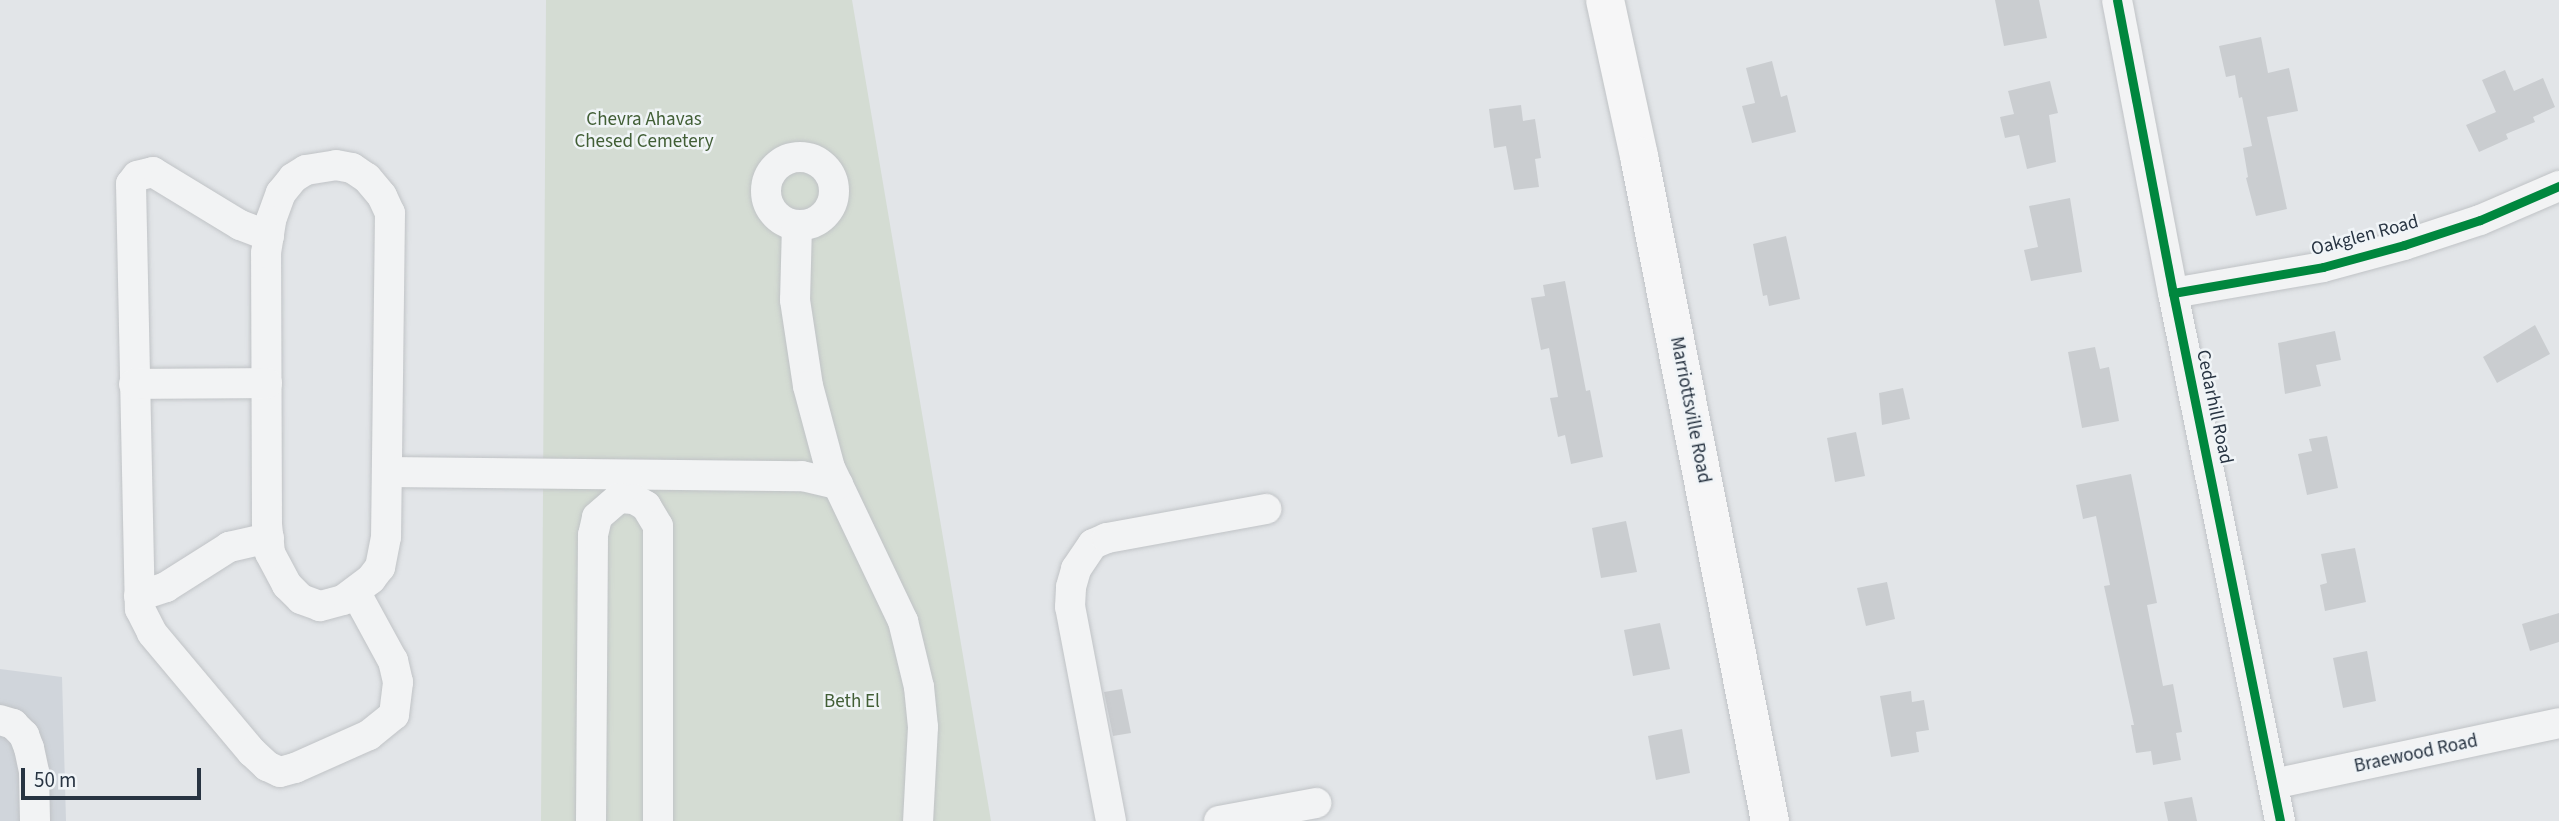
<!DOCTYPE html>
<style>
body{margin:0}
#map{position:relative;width:2559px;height:821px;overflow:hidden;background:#e2e5e8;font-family:"Source Sans 3",sans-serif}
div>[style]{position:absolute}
.built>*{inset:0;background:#d0d5db}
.green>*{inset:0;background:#d4dcd3}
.building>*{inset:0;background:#cacdd0}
.roads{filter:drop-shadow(0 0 2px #c0c3c6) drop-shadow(0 0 2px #c0c3c6)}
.minor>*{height:30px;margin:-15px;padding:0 15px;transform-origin:15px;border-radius:15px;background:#f2f3f4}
.minor>.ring{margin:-15px;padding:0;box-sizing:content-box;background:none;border:30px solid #f2f3f4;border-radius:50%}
.major>*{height:38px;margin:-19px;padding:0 19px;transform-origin:19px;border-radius:19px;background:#f6f6f7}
.cycleway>*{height:9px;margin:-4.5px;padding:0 4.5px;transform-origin:4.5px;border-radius:4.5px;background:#00873e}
span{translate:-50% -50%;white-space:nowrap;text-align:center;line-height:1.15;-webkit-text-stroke:5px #f0f4f7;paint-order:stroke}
.park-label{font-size:19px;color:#415e35}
.street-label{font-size:19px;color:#283442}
.scale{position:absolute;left:21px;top:768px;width:180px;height:32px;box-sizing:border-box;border:4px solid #283442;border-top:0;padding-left:9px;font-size:21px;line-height:24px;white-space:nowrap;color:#283442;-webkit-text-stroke:5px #f0f4f7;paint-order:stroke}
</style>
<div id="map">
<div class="built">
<i style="clip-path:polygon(0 669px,62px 677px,66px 821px,0 821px)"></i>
</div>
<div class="green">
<i style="clip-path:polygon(546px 0,852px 0,991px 821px,541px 821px)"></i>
</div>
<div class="building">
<i style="clip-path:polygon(1995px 0,2039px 0,2047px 38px,2004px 46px)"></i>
<i style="clip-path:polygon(2261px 37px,2268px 73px,2289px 68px,2298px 111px,2267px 117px,2287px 209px,2256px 216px,2246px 178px,2248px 177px,2243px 148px,2252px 146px,2242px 97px,2239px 98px,2235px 75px,2226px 77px,2219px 46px)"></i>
<i style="clip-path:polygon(1772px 61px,1781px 97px,1787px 95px,1796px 132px,1752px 143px,1742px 106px,1755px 103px,1746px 68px)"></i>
<i style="clip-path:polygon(2505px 70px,2514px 91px,2543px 78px,2555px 107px,2533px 117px,2535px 122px,2506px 134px,2508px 139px,2479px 152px,2466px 125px,2496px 112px,2482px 80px)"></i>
<i style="clip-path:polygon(2050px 81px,2058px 113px,2049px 115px,2056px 162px,2027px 169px,2019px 135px,2005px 138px,2000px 117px,2014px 114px,2008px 91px)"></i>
<i style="clip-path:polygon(1521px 105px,1523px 121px,1535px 119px,1541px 158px,1535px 159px,1539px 187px,1514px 190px,1506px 146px,1494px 148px,1489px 109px)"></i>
<i style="clip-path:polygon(2070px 198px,2082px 272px,2031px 281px,2024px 250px,2038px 247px,2029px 206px)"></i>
<i style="clip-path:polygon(1786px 236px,1800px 299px,1769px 306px,1767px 295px,1763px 296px,1753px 244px)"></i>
<i style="clip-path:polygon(1565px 281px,1586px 391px,1590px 390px,1603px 457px,1571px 464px,1565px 435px,1558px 437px,1550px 398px,1558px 397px,1549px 348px,1541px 350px,1531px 298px,1545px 296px,1543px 285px)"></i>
<i style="clip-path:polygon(2535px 325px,2550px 354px,2497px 383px,2483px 357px)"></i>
<i style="clip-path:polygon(2335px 331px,2341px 360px,2316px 365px,2321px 386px,2285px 394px,2278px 343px)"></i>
<i style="clip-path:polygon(2095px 347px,2100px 369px,2109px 367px,2119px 421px,2082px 428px,2068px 352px)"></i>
<i style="clip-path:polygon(1903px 388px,1910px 419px,1882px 425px,1879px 393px)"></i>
<i style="clip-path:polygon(1856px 432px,1865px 476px,1835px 482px,1827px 438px)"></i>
<i style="clip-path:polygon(2327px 436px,2338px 488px,2307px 495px,2298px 454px,2312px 451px,2309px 439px)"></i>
<i style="clip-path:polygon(2131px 474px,2157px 603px,2147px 605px,2163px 686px,2173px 684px,2182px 732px,2176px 733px,2181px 760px,2153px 765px,2151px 751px,2136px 753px,2131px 725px,2134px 725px,2104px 586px,2110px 585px,2096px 516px,2083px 519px,2076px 485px)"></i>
<i style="clip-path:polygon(1626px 521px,1637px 572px,1601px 578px,1592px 528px)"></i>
<i style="clip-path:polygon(2355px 548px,2366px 602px,2325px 611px,2320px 585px,2327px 583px,2321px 554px)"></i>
<i style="clip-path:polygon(1887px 582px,1895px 619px,1866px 626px,1857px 588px)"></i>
<i style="clip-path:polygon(2559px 613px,2559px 642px,2530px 651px,2522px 624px)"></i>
<i style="clip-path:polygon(1660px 623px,1670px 669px,1633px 676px,1624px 630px)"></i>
<i style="clip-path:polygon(2367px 651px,2376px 701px,2343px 708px,2333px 658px)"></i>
<i style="clip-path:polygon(1122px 689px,1131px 733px,1113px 736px,1104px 692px)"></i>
<i style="clip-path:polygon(1911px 691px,1912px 702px,1924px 700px,1929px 730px,1916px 732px,1919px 752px,1891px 757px,1880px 696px)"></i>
<i style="clip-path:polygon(1682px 729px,1690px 773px,1656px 780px,1648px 736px)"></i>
<i style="clip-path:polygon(2192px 797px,2197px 821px,2168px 821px,2164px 802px)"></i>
</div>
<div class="roads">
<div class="minor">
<i style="left:2117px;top:0;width:298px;rotate:79.2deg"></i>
<i style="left:2173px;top:293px;width:539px;rotate:78.54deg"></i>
<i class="ring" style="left:766px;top:157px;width:38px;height:38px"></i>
<i style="left:336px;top:165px;width:16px;rotate:11deg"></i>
<i style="left:352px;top:168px;width:18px;rotate:34deg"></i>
<i style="left:367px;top:178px;width:23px;rotate:50deg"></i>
<i style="left:382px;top:196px;width:19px;rotate:65deg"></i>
<i style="left:390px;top:213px;width:324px;rotate:90.7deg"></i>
<i style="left:386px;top:537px;width:31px;rotate:101deg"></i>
<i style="left:380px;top:567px;width:15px;rotate:127deg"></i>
<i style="left:371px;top:579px;width:35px;rotate:143deg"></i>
<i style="left:343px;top:600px;width:24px;rotate:165deg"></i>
<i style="left:320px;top:606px;width:20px;rotate:-160deg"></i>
<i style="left:301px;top:599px;width:20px;rotate:-135deg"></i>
<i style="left:287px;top:585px;width:36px;rotate:-118deg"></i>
<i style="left:270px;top:553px;width:29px;rotate:-96deg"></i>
<i style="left:267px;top:524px;width:271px;rotate:-90.2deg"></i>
<i style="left:266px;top:253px;width:33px;rotate:-81deg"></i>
<i style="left:271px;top:220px;width:29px;rotate:-70deg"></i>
<i style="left:281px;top:193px;width:19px;rotate:-51deg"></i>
<i style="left:293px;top:178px;width:15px;rotate:-32deg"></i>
<i style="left:306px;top:170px;width:30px;rotate:-9deg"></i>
<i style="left:797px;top:225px;width:75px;rotate:91.5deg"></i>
<i style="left:795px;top:300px;width:87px;rotate:81.4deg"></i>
<i style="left:808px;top:386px;width:85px;rotate:75deg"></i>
<i style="left:830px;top:468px;width:170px;rotate:64.5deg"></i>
<i style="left:903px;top:621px;width:68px;rotate:76.4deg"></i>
<i style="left:919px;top:687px;width:40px;rotate:84.3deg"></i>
<i style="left:923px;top:727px;width:94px;rotate:93deg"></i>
<i style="left:269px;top:236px;width:31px;rotate:-159deg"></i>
<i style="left:240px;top:225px;width:102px;rotate:-148.7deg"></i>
<i style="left:153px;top:172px;width:16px;rotate:166deg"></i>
<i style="left:137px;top:176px;width:10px;rotate:127deg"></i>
<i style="left:131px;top:184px;width:425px;rotate:88.8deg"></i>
<i style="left:140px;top:609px;width:27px;rotate:63deg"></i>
<i style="left:152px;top:633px;width:155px;rotate:50deg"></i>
<i style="left:252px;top:752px;width:21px;rotate:43deg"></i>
<i style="left:267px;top:766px;width:14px;rotate:25deg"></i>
<i style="left:280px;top:772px;width:16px;rotate:-15deg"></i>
<i style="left:295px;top:768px;width:81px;rotate:-24deg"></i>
<i style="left:369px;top:735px;width:32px;rotate:-39deg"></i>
<i style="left:394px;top:715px;width:33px;rotate:-83deg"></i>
<i style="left:398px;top:682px;width:22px;rotate:-103deg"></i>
<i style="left:393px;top:661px;width:77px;rotate:-118.6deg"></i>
<i style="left:2173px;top:293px;width:152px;rotate:-9.8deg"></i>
<i style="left:2323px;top:267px;width:84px;rotate:-15.2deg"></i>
<i style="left:2404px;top:245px;width:80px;rotate:-18.2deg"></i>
<i style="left:2480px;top:220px;width:86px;rotate:-23.3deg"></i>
<i style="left:134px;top:384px;width:133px;rotate:-0.4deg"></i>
<i style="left:387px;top:472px;width:415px;rotate:0.6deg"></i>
<i style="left:802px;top:476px;width:37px;rotate:13deg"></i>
<i style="left:139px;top:596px;width:28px;rotate:-18deg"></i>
<i style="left:166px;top:587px;width:75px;rotate:-32.4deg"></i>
<i style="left:229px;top:547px;width:41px;rotate:-12.7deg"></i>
<i style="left:0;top:720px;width:14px;rotate:17deg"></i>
<i style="left:13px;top:724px;width:16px;rotate:45deg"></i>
<i style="left:24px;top:735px;width:14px;rotate:69deg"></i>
<i style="left:29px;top:748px;width:25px;rotate:78deg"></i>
<i style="left:34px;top:772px;width:49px;rotate:88.8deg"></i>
<i style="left:2273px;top:784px;width:292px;rotate:-12deg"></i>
<i style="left:591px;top:821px;width:286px;rotate:-89.6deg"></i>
<i style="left:593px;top:535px;width:18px;rotate:-77deg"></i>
<i style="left:597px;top:517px;width:29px;rotate:-41deg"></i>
<i style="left:619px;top:498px;width:15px;rotate:4deg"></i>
<i style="left:634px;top:499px;width:14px;rotate:30deg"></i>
<i style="left:646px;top:506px;width:23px;rotate:59deg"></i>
<i style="left:658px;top:526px;width:295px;rotate:90deg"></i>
<i style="left:1111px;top:821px;width:218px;rotate:-100.8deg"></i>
<i style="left:1070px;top:607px;width:20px;rotate:-87deg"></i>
<i style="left:1071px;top:587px;width:19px;rotate:-74deg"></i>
<i style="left:1076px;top:569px;width:30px;rotate:-56deg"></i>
<i style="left:1093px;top:544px;width:15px;rotate:-23deg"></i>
<i style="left:1107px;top:538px;width:162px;rotate:-10.3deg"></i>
<i style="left:1219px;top:821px;width:99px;rotate:-10.5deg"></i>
</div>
<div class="major">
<i style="left:1605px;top:0;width:160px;rotate:77.7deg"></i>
<i style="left:1639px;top:156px;width:678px;rotate:78.86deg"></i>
</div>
</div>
<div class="cycleway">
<i style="left:2117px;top:0;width:298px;rotate:79.2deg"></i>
<i style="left:2173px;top:293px;width:539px;rotate:78.54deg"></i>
<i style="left:2173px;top:293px;width:152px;rotate:-9.8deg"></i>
<i style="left:2323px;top:267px;width:84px;rotate:-15.2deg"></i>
<i style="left:2404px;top:245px;width:80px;rotate:-18.2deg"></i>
<i style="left:2480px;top:220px;width:86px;rotate:-23.3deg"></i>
</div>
<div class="park-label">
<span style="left:644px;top:131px">Chevra Ahavas<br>Chesed Cemetery</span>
<span style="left:852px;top:702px">Beth El</span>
</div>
<div class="street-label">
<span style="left:2365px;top:236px;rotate:-15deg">Oakglen Road</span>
<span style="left:2214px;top:407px;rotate:78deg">Cedarhill Road</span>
<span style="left:1690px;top:410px;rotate:79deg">Marriottsville Road</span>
<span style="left:2416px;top:754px;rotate:-12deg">Braewood Road</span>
</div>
<div class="scale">50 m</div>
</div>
